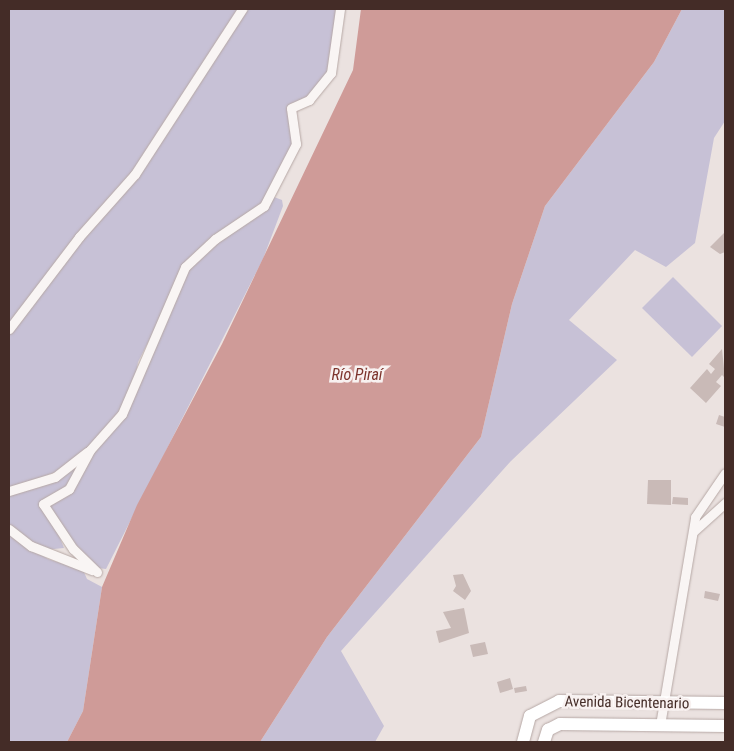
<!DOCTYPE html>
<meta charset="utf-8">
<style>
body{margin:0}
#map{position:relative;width:734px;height:751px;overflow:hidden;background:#ebe2e0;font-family:"Roboto Condensed",sans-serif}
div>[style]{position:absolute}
.green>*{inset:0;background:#c7c1d6}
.water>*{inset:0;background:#cf9b98}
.building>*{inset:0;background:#c9bab7}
.roads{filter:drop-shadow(0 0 1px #b6a8a5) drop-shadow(0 0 1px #b6a8a5)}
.street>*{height:9px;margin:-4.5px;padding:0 4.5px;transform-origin:4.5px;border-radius:4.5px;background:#f9f5f4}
.secondary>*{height:12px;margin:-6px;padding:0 6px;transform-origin:6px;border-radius:6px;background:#fff}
span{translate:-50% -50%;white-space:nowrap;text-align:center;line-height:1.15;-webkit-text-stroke:5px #f8f1f0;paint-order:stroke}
.street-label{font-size:15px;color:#442c27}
.water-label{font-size:16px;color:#7d342c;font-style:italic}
.frame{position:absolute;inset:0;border:10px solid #442c27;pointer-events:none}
</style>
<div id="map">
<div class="green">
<i style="clip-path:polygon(9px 9px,240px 9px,156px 142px,9px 324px)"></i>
<i style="clip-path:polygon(245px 9px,337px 9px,329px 73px,308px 98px,290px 104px,293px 143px,283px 168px,263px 203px,192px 257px,138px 362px,133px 390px,110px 426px,66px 468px,9px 490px,9px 332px,81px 237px,142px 170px)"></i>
<i style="clip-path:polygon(682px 9px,725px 9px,725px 121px,714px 138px,695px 243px,666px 267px,635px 250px,569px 320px,617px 360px,511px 461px,341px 651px,384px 726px,375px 742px,260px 742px,327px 637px,481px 437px,512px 304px,545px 206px,654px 62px)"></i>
<i style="clip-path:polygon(274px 197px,282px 200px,283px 206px,263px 259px,106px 569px,98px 568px,84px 559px,45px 504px,73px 483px,140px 384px,187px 268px)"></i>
<i style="clip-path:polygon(673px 277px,722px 326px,692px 357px,642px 308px)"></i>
<i style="clip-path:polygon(84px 456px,67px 489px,45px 500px,64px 548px,44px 550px,9px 527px,9px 493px,57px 478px)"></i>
<i style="clip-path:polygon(9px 534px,48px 559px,83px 570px,87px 579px,102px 587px,83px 711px,67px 742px,9px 742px)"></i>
</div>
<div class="water">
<i style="clip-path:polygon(361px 9px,682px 9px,654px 62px,545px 206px,512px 304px,481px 437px,327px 637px,260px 742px,67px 742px,83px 711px,102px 587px,137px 505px,222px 344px,353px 70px)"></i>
</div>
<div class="building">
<i style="clip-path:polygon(725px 232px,725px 252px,720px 254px,710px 247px)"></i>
<i style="clip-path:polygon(722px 349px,725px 378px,722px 375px,716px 382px,721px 386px,706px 403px,690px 388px,707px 369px,711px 374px,715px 369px,709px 364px)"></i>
<i style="clip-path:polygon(719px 415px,725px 417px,725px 427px,716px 424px)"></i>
<i style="clip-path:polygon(648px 480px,671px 480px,671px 505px,647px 504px)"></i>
<i style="clip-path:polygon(673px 497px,688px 498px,688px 505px,672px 504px)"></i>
<i style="clip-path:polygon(463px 574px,471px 591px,465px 600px,453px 591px,456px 586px,453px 575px)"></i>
<i style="clip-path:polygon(705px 591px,720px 594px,718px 601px,704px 598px)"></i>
<i style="clip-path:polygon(464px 608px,469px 633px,439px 643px,436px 631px,451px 628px,443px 612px)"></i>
<i style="clip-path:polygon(485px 642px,488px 654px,473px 657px,470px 645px)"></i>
<i style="clip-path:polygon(510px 678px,513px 689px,500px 693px,497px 682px)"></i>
<i style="clip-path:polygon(526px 686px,527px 691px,515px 693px,514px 688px)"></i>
</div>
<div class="roads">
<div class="street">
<i style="left:9px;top:329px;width:116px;rotate:-52.7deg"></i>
<i style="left:79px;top:237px;width:84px;rotate:-48.4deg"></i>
<i style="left:135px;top:174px;width:197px;rotate:-57deg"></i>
<i style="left:9px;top:491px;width:48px;rotate:-16.9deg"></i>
<i style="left:55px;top:477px;width:41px;rotate:-38deg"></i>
<i style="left:9px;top:529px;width:28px;rotate:38deg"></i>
<i style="left:31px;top:546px;width:66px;rotate:21.5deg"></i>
<i style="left:694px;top:531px;width:42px;rotate:-42.1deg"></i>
<i style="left:97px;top:572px;width:33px;rotate:-136deg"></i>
<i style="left:73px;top:549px;width:54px;rotate:-123.7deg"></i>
<i style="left:43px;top:504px;width:30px;rotate:-30deg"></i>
<i style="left:69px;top:489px;width:44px;rotate:-61.7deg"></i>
<i style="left:90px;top:450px;width:48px;rotate:-48.4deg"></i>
<i style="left:122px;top:414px;width:160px;rotate:-66.8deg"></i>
<i style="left:185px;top:267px;width:41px;rotate:-43deg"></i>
<i style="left:215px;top:239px;width:59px;rotate:-34deg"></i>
<i style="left:264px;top:206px;width:70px;rotate:-62.7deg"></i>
<i style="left:296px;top:144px;width:36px;rotate:-98deg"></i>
<i style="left:291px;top:108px;width:20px;rotate:-24deg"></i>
<i style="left:309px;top:100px;width:35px;rotate:-51deg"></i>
<i style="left:331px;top:73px;width:65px;rotate:-82deg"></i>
<i style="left:660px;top:725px;width:211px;rotate:-80.4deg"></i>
<i style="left:695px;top:517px;width:53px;rotate:-55.7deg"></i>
</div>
<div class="secondary">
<i style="left:523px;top:742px;width:27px;rotate:-75deg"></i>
<i style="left:530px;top:716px;width:33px;rotate:-27deg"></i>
<i style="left:559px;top:701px;width:166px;rotate:0.7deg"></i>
<i style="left:544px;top:742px;width:13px;rotate:-72deg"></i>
<i style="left:548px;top:730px;width:13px;rotate:-27deg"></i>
<i style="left:560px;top:724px;width:165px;rotate:0.7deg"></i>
</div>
</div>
<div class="street-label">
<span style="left:627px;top:703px;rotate:1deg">Avenida Bicentenario</span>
</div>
<div class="water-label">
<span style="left:357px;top:375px">Río Piraí</span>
</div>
<div class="frame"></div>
</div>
